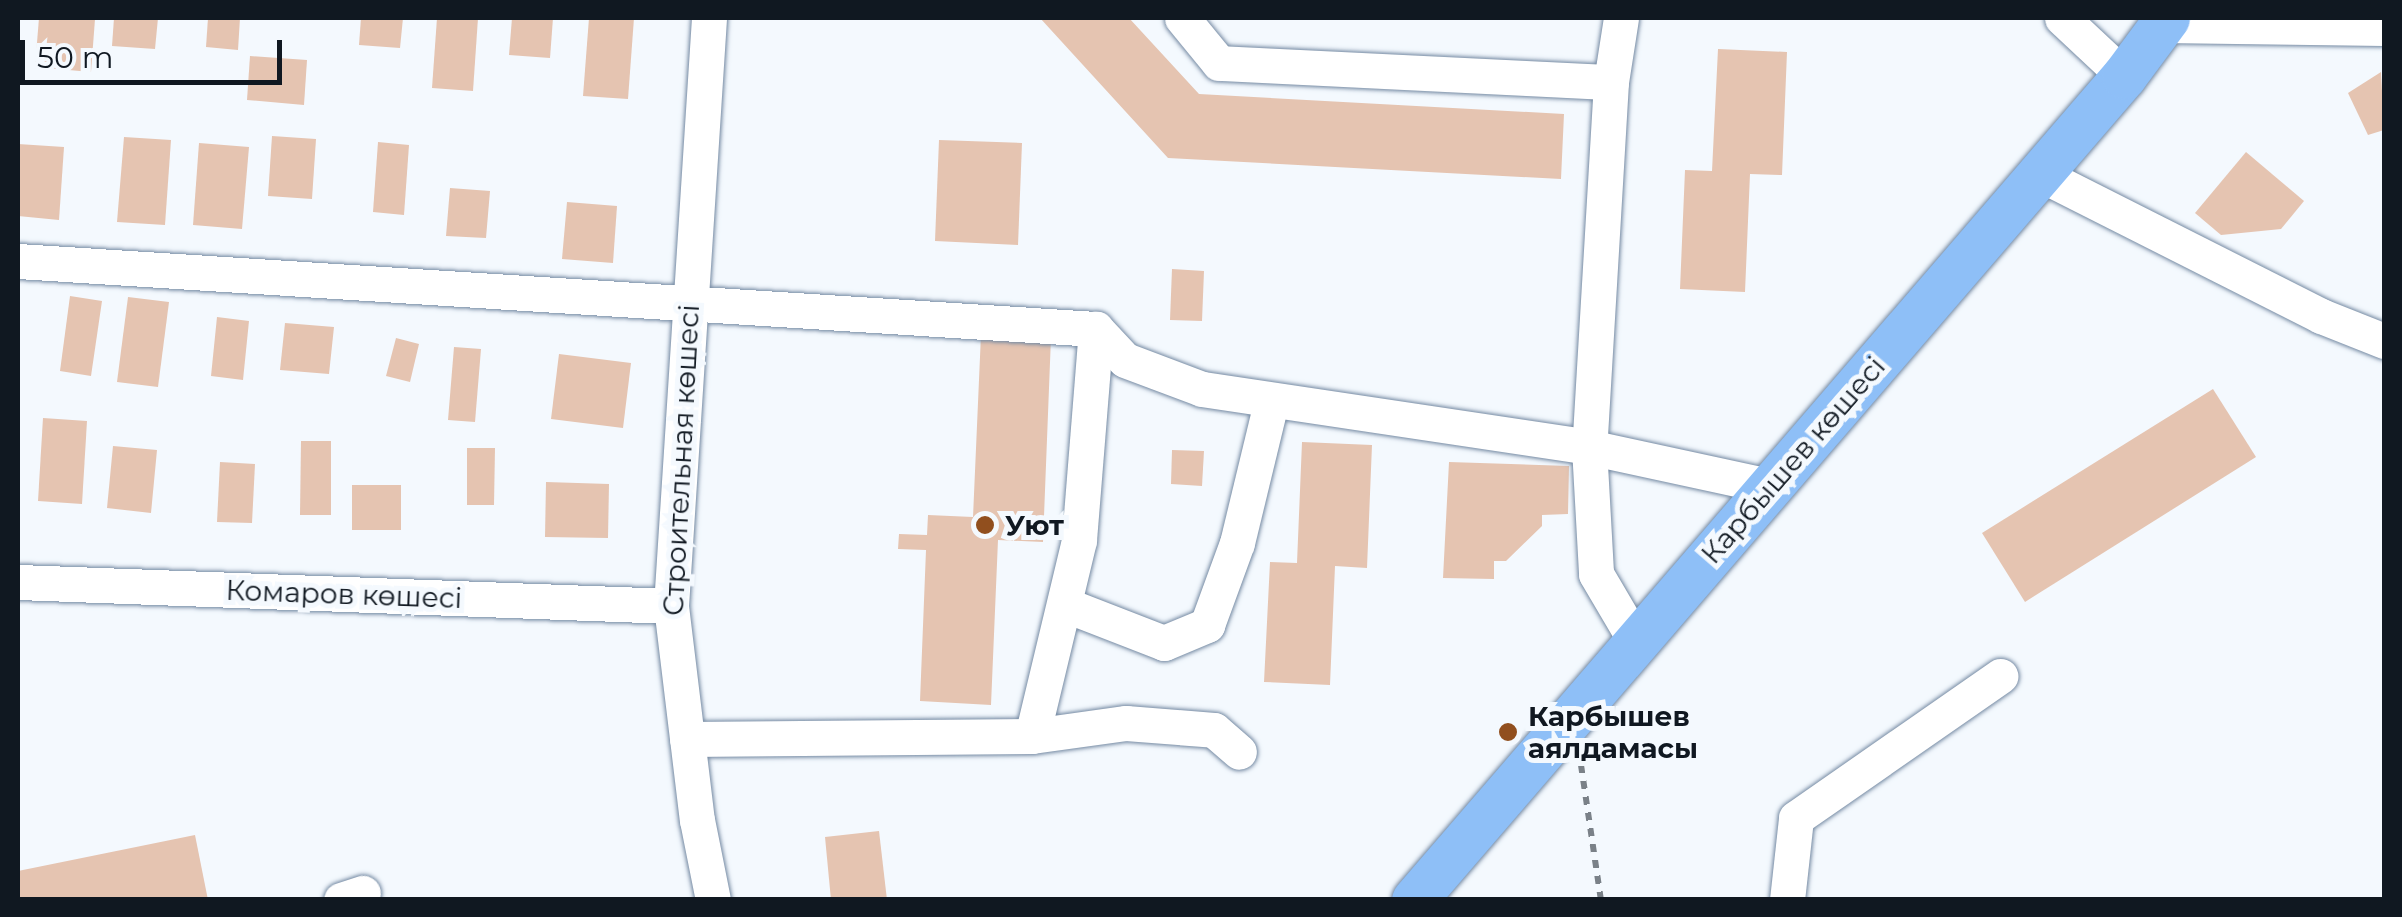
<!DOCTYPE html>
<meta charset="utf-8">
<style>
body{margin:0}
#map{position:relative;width:2402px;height:917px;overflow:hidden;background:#f4f9fe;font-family:Montserrat,sans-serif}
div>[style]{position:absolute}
.building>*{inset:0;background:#e5c4b1}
.path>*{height:6px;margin-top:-3px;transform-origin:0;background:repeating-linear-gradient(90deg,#7a8188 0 8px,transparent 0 16px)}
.roads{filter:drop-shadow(0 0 2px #758aa3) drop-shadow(0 0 2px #758aa3)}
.minor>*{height:35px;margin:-17.5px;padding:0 17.5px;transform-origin:17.5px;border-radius:17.5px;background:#fff}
.major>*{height:45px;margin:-22.5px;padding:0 22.5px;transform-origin:22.5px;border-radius:22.5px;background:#8ebff7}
.dots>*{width:28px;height:28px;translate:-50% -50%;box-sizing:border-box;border:5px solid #f4f9fe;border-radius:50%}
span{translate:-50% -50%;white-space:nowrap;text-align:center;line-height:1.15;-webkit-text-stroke:10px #f4f9fe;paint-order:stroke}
.street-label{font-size:28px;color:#101821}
.poi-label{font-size:28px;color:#101821;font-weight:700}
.left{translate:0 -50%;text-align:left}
.frame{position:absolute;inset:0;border:20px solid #101821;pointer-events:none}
.scale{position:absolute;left:20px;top:40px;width:262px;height:45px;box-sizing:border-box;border:5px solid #101821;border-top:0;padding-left:12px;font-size:30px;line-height:35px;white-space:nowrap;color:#101821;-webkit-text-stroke:8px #f4f9fe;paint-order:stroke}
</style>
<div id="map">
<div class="building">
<i style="clip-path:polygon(39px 18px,95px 19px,91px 72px,35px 67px)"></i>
<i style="clip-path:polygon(114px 18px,158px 18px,155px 49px,112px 46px)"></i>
<i style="clip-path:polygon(208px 18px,240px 18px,238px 50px,206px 47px)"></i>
<i style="clip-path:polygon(361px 18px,403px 18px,400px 48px,359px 45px)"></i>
<i style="clip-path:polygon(437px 18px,478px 18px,473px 91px,432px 88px)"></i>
<i style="clip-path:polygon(512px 18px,553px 18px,550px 58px,509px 55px)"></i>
<i style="clip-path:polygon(589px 18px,634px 18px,628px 99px,583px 96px)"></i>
<i style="clip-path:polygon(1040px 18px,1129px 18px,1199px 94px,1564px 114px,1561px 179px,1168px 158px)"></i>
<i style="clip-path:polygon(1718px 49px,1787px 52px,1782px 175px,1750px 174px,1745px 292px,1680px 289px,1685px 170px,1712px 171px)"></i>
<i style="clip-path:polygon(250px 56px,307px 60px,304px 105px,247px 100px)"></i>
<i style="clip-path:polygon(2381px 72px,2384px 130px,2368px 135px,2348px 93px)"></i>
<i style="clip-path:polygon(272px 136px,316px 139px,312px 199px,268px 196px)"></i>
<i style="clip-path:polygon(124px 137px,171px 140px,165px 225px,117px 222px)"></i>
<i style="clip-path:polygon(939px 140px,1022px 143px,1018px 245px,935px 241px)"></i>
<i style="clip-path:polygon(378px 142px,409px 145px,404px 215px,373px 212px)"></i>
<i style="clip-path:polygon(199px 143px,249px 147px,242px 229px,193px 225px)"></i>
<i style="clip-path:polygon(18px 144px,64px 147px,59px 220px,18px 216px)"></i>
<i style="clip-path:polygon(2246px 152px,2304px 201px,2281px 229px,2221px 235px,2195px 213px)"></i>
<i style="clip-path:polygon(450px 188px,490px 191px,486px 238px,446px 236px)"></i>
<i style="clip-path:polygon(567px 202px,617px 206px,613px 263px,562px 259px)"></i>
<i style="clip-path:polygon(1172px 269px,1204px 271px,1202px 321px,1170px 320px)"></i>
<i style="clip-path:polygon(70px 296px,102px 301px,91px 376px,60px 371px)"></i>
<i style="clip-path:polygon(128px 297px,169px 302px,158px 387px,117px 382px)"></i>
<i style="clip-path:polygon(217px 317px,249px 321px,243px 380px,211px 376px)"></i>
<i style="clip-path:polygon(285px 323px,334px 327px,329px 374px,280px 370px)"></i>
<i style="clip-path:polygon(981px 334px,1051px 337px,1043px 542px,998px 540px,991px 705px,920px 701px,926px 550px,898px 549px,899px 534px,927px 535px,928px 515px,973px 517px)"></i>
<i style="clip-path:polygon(396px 338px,419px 344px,410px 382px,386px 376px)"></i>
<i style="clip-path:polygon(454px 347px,481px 349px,475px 422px,448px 420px)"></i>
<i style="clip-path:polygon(559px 354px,631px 363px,623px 428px,551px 419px)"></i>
<i style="clip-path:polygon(2213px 389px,2256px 457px,2025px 602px,1982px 533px)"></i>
<i style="clip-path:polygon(43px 418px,87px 421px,82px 504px,38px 501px)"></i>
<i style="clip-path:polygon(301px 441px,331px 441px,331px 515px,300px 515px)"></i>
<i style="clip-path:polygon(1302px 442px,1372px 445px,1367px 568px,1335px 566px,1330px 685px,1264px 682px,1270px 562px,1297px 563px)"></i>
<i style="clip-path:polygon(113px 446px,157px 450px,151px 513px,107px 508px)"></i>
<i style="clip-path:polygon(467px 448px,495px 448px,494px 505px,467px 505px)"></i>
<i style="clip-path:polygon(1172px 450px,1204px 451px,1202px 486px,1171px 484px)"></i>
<i style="clip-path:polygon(220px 462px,255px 464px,252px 523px,217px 522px)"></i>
<i style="clip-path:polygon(1449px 462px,1569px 466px,1568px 514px,1542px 515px,1542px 526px,1506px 561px,1494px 561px,1494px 579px,1443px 578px)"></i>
<i style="clip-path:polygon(546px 482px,609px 484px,608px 538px,545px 537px)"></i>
<i style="clip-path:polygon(352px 485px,401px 485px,401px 530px,352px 530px)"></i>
<i style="clip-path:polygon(879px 831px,887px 900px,831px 900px,825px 837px)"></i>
<i style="clip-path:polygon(195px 835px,208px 900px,18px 900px,18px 871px)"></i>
</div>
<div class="path">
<i style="left:1581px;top:765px;width:136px;rotate:81.6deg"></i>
</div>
<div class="roads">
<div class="minor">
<i style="left:709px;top:18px;width:589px;rotate:93.7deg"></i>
<i style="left:671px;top:606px;width:216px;rotate:83.1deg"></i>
<i style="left:697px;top:820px;width:82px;rotate:78.7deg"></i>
<i style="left:1182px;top:18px;width:58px;rotate:50.6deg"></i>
<i style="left:1219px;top:63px;width:392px;rotate:2.8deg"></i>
<i style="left:1621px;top:18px;width:65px;rotate:98.9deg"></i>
<i style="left:1611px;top:82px;width:366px;rotate:93.4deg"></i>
<i style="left:1589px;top:447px;width:127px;rotate:86.8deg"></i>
<i style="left:1596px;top:574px;width:79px;rotate:59.5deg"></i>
<i style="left:2062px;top:18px;width:85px;rotate:43.1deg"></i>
<i style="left:2161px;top:25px;width:223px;rotate:0.8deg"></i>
<i style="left:2040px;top:174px;width:315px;rotate:26.8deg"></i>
<i style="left:2321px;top:316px;width:68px;rotate:21.6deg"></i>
<i style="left:18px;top:261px;width:1080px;rotate:3.61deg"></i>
<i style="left:1096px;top:329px;width:42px;rotate:46.9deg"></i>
<i style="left:1125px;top:360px;width:82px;rotate:20.6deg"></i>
<i style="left:1202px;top:389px;width:391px;rotate:8.5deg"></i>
<i style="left:1589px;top:447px;width:185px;rotate:12.2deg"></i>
<i style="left:18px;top:582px;width:653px;rotate:2.1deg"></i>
<i style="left:1066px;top:605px;width:105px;rotate:21.2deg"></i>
<i style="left:1164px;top:643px;width:47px;rotate:-22.7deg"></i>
<i style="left:1207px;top:625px;width:87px;rotate:-69.9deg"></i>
<i style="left:1237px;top:543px;width:145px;rotate:-76.4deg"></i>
<i style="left:1032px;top:736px;width:202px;rotate:-76.5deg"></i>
<i style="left:1079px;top:540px;width:212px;rotate:-85.4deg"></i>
<i style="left:687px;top:739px;width:345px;rotate:-0.5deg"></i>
<i style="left:1032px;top:736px;width:95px;rotate:-7.9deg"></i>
<i style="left:1126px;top:723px;width:88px;rotate:4.5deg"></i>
<i style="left:1214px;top:730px;width:33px;rotate:41deg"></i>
<i style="left:341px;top:900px;width:23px;rotate:-18deg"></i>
<i style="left:1787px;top:900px;width:82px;rotate:-83.7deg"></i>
<i style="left:1796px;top:818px;width:249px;rotate:-34.8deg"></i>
</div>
<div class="major">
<i style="left:1414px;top:900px;width:1088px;rotate:-49.25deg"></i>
<i style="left:2124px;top:76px;width:72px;rotate:-53.4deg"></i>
</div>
</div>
<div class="dots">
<i style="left:985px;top:525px;background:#914f1e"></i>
<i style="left:1508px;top:732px;background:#914f1e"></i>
</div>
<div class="street-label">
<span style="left:681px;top:460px;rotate:-87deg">Строительная көшесі</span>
<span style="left:1793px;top:460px;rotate:-49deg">Карбышев көшесі</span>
<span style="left:344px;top:594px;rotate:2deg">Комаров көшесі</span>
</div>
<div class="poi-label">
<span class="left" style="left:1005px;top:525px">Уют</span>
<span class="left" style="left:1528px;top:732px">Карбышев<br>аялдамасы</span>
</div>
<div class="frame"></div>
<div class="scale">50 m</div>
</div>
